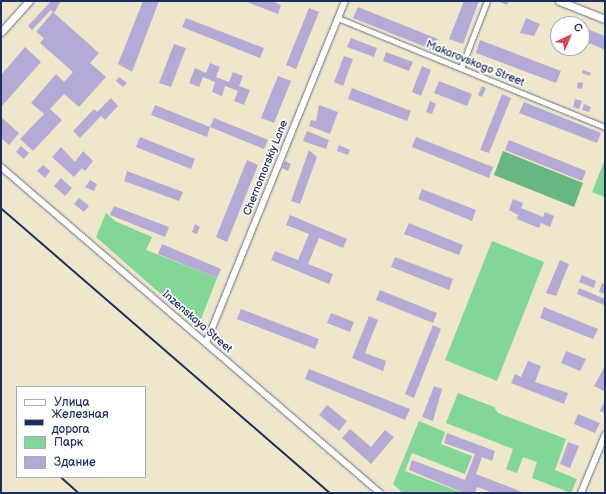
<!DOCTYPE html>
<meta charset="utf-8">
<style>
body{margin:0}
#map{position:relative;width:606px;height:494px;overflow:hidden;background:#efe7cb;font-family:"Balsamiq Sans",sans-serif}
div>[style]{position:absolute}
.green>*{inset:0;background:#81d698}
.forest>*{inset:0;background:#68b780}
.building>*{inset:0;background:#b5aad5}
.roads{filter:drop-shadow(0 0 1px #656f84) drop-shadow(0 0 1px #656f84)}
.minor>*{height:4.5px;margin:-2.25px;padding:0 2.25px;transform-origin:2.25px;border-radius:2.25px;background:#fff}
.tertiary>*{height:6px;margin:-3px;padding:0 3px;transform-origin:3px;border-radius:3px;background:#fff}
.secondary>*{height:7px;margin:-3.5px;padding:0 3.5px;transform-origin:3.5px;border-radius:3.5px;background:#fff}
.rail>*{height:1.5px;margin:-0.75px;padding:0 0.75px;transform-origin:0.75px;border-radius:0.75px;background:#1b2f5e}
span{translate:-50% -50%;white-space:nowrap;text-align:center;line-height:1.15;-webkit-text-stroke:3.5px #fff;paint-order:stroke}
.street-label{font-size:11px;color:#1b2f5e}
.frame{position:absolute;inset:0;border:2px solid #1b2f5e;pointer-events:none}
.legend{position:absolute;left:16px;top:386px;width:130px;height:92px;box-sizing:border-box;background:#fff;border:1px solid #a4acbf;margin:0;padding:5px 7px;list-style:none;font-size:12px;color:#1b2f5e}
.legend li{display:flex;align-items:center;gap:8px;height:20px}
.legend b{width:20px;border:1px solid #a4acbf}
.north{position:absolute;left:550px;top:16px;width:40px;height:40px;box-sizing:border-box;background:#fff;border:1px solid #a4acbf;border-radius:50%;rotate:44deg;font-size:11px;font-weight:700;line-height:16px;text-align:center;color:#1b2f5e}
.north::after{content:'';display:block;margin:auto;width:14px;height:18px;background:#d1495b;clip-path:polygon(50% 0,100% 100%,50% 72%,0 100%)}
</style>
<div id="map">
<div class="green">
<i style="clip-path:polygon(605px 159px,605px 197px,592px 192px)"></i>
<i style="clip-path:polygon(106px 213px,115px 221px,152px 237px,146px 250px,217px 278px,198px 327px,96px 237px)"></i>
<i style="clip-path:polygon(492px 241px,544px 262px,497px 381px,445px 360px)"></i>
<i style="clip-path:polygon(458px 393px,494px 407px,498px 413px,566px 439px,555px 470px,577px 479px,571px 493px,532px 478px,537px 462px,523px 457px,517px 473px,506px 469px,513px 449px,446px 423px)"></i>
<i style="clip-path:polygon(419px 421px,445px 432px,441px 444px,472px 456px,465px 474px,412px 453px,405px 471px,463px 493px,403px 493px,393px 484px)"></i>
</div>
<div class="forest">
<i style="clip-path:polygon(503px 151px,583px 183px,574px 207px,494px 175px)"></i>
</div>
<div class="building">
<i style="clip-path:polygon(51px 1px,61px 1px,54px 13px,51px 10px,32px 30px,28px 26px)"></i>
<i style="clip-path:polygon(143px 1px,159px 1px,132px 72px,118px 64px)"></i>
<i style="clip-path:polygon(244px 1px,272px 1px,281px 5px,278px 14px)"></i>
<i style="clip-path:polygon(464px 1px,479px 1px,463px 44px,449px 39px)"></i>
<i style="clip-path:polygon(497px 1px,509px 1px,507px 5px)"></i>
<i style="clip-path:polygon(358px 7px,438px 39px,433px 50px,353px 18px)"></i>
<i style="clip-path:polygon(309px 8px,319px 12px,296px 69px,286px 65px)"></i>
<i style="clip-path:polygon(53px 12px,99px 53px,90px 63px,106px 77px,79px 107px,64px 94px,50px 109px,62px 120px,33px 151px,20px 139px,44px 114px,31px 103px,56px 74px,64px 82px,73px 72px,40px 43px,44px 38px,36px 32px)"></i>
<i style="clip-path:polygon(186px 18px,264px 48px,260px 58px,182px 27px)"></i>
<i style="clip-path:polygon(526px 18px,540px 24px,534px 36px,520px 33px)"></i>
<i style="clip-path:polygon(582px 27px,605px 36px,605px 50px,582px 40px)"></i>
<i style="clip-path:polygon(351px 38px,377px 48px,374px 57px,347px 47px)"></i>
<i style="clip-path:polygon(480px 40px,561px 71px,556px 83px,476px 53px)"></i>
<i style="clip-path:polygon(174px 44px,186px 48px,171px 87px,159px 83px)"></i>
<i style="clip-path:polygon(25px 47px,41px 62px,1px 107px,1px 75px)"></i>
<i style="clip-path:polygon(386px 52px,413px 62px,409px 71px,383px 61px)"></i>
<i style="clip-path:polygon(344px 56px,353px 59px,343px 86px,334px 82px)"></i>
<i style="clip-path:polygon(210px 63px,220px 67px,216px 77px,229px 82px,233px 72px,243px 76px,239px 86px,250px 90px,244px 105px,234px 101px,238px 91px,225px 86px,222px 96px,212px 92px,215px 82px,203px 77px,199px 87px,189px 83px,195px 68px,206px 73px)"></i>
<i style="clip-path:polygon(422px 66px,431px 70px,421px 96px,412px 92px)"></i>
<i style="clip-path:polygon(583px 70px,591px 73px,590px 76px,582px 73px)"></i>
<i style="clip-path:polygon(278px 76px,291px 81px,274px 123px,261px 118px)"></i>
<i style="clip-path:polygon(119px 77px,127px 83px,123px 87px,116px 81px)"></i>
<i style="clip-path:polygon(439px 81px,472px 94px,467px 106px,434px 93px)"></i>
<i style="clip-path:polygon(578px 82px,583px 83px,582px 89px,577px 88px)"></i>
<i style="clip-path:polygon(482px 86px,486px 88px,482px 97px,478px 95px)"></i>
<i style="clip-path:polygon(352px 88px,411px 111px,407px 121px,348px 99px)"></i>
<i style="clip-path:polygon(502px 94px,511px 98px,489px 153px,480px 150px)"></i>
<i style="clip-path:polygon(111px 98px,118px 106px,105px 120px,101px 116px,80px 138px,73px 131px,94px 109px,97px 112px)"></i>
<i style="clip-path:polygon(575px 99px,582px 101px,579px 109px,573px 107px)"></i>
<i style="clip-path:polygon(430px 101px,436px 104px,432px 114px,426px 112px)"></i>
<i style="clip-path:polygon(524px 102px,601px 133px,597px 143px,519px 113px)"></i>
<i style="clip-path:polygon(584px 104px,591px 107px,589px 112px,582px 110px)"></i>
<i style="clip-path:polygon(155px 105px,210px 127px,214px 118px,268px 140px,264px 149px,210px 127px,207px 137px,151px 115px)"></i>
<i style="clip-path:polygon(319px 105px,338px 112px,330px 134px,309px 126px,311px 120px,316px 121px)"></i>
<i style="clip-path:polygon(1px 117px,19px 133px,9px 145px,1px 138px)"></i>
<i style="clip-path:polygon(307px 131px,329px 140px,326px 149px,303px 141px)"></i>
<i style="clip-path:polygon(140px 137px,195px 159px,191px 169px,136px 147px)"></i>
<i style="clip-path:polygon(416px 137px,493px 167px,489px 178px,412px 147px)"></i>
<i style="clip-path:polygon(509px 140px,586px 171px,582px 181px,505px 150px)"></i>
<i style="clip-path:polygon(339px 145px,350px 150px,348px 155px,337px 151px)"></i>
<i style="clip-path:polygon(21px 146px,29px 153px,24px 159px,16px 152px)"></i>
<i style="clip-path:polygon(61px 147px,75px 162px,83px 151px,93px 161px,85px 171px,82px 168px,74px 177px,52px 157px)"></i>
<i style="clip-path:polygon(309px 150px,317px 157px,300px 204px,291px 201px)"></i>
<i style="clip-path:polygon(247px 160px,258px 165px,227px 242px,216px 237px)"></i>
<i style="clip-path:polygon(285px 161px,291px 164px,288px 171px,282px 168px)"></i>
<i style="clip-path:polygon(43px 165px,50px 171px,45px 178px,37px 171px)"></i>
<i style="clip-path:polygon(127px 171px,183px 192px,179px 201px,124px 181px)"></i>
<i style="clip-path:polygon(61px 178px,72px 188px,65px 196px,54px 186px)"></i>
<i style="clip-path:polygon(90px 180px,97px 184px,94px 191px,85px 187px)"></i>
<i style="clip-path:polygon(422px 189px,476px 210px,472px 221px,418px 199px)"></i>
<i style="clip-path:polygon(79px 198px,89px 206px,84px 212px,74px 204px)"></i>
<i style="clip-path:polygon(513px 199px,523px 203px,521px 208px,543px 217px,545px 212px,554px 216px,550px 227px,541px 223px,539px 228px,517px 219px,518px 215px,509px 210px)"></i>
<i style="clip-path:polygon(114px 206px,169px 227px,165px 237px,110px 215px)"></i>
<i style="clip-path:polygon(290px 215px,347px 239px,343px 248px,319px 238px,308px 264px,333px 274px,329px 284px,271px 260px,275px 251px,298px 260px,309px 234px,286px 225px)"></i>
<i style="clip-path:polygon(409px 223px,463px 245px,459px 255px,404px 234px)"></i>
<i style="clip-path:polygon(195px 224px,200px 227px,197px 234px,192px 232px)"></i>
<i style="clip-path:polygon(162px 244px,221px 269px,217px 278px,158px 254px)"></i>
<i style="clip-path:polygon(395px 257px,453px 279px,449px 290px,391px 267px)"></i>
<i style="clip-path:polygon(560px 260px,569px 264px,556px 296px,546px 293px)"></i>
<i style="clip-path:polygon(582px 275px,596px 281px,594px 288px,579px 282px)"></i>
<i style="clip-path:polygon(602px 283px,605px 285px,605px 294px,599px 292px)"></i>
<i style="clip-path:polygon(579px 288px,605px 299px,604px 305px,577px 294px)"></i>
<i style="clip-path:polygon(380px 290px,437px 313px,433px 323px,376px 300px)"></i>
<i style="clip-path:polygon(544px 307px,598px 329px,593px 339px,540px 318px)"></i>
<i style="clip-path:polygon(241px 309px,319px 339px,315px 349px,237px 319px)"></i>
<i style="clip-path:polygon(331px 313px,354px 322px,350px 332px,327px 323px)"></i>
<i style="clip-path:polygon(369px 316px,378px 320px,365px 353px,386px 361px,383px 371px,352px 358px)"></i>
<i style="clip-path:polygon(433px 325px,441px 329px,414px 398px,405px 394px)"></i>
<i style="clip-path:polygon(566px 351px,586px 359px,580px 371px,561px 363px)"></i>
<i style="clip-path:polygon(528px 361px,541px 366px,535px 382px,568px 393px,564px 404px,511px 383px,515px 374px,521px 377px)"></i>
<i style="clip-path:polygon(605px 366px,605px 388px,604px 391px,594px 386px)"></i>
<i style="clip-path:polygon(309px 369px,410px 409px,405px 420px,305px 379px)"></i>
<i style="clip-path:polygon(434px 386px,442px 389px,433px 421px,422px 417px)"></i>
<i style="clip-path:polygon(605px 400px,605px 413px,600px 411px)"></i>
<i style="clip-path:polygon(327px 405px,347px 421px,339px 431px,319px 415px)"></i>
<i style="clip-path:polygon(578px 414px,600px 423px,595px 433px,574px 424px)"></i>
<i style="clip-path:polygon(350px 429px,371px 447px,385px 430px,394px 437px,371px 464px,342px 438px)"></i>
<i style="clip-path:polygon(447px 433px,495px 451px,492px 461px,482px 457px,476px 474px,525px 493px,494px 493px,477px 487px,475px 493px,464px 493px,409px 470px,412px 460px,465px 480px,475px 454px,444px 443px)"></i>
<i style="clip-path:polygon(568px 442px,579px 446px,570px 468px,560px 464px)"></i>
</div>
<div class="roads">
<div class="minor">
<i style="left:338px;top:18px;width:288px;rotate:22.2deg"></i>
<i style="left:461px;top:68px;width:72px;rotate:-68.8deg"></i>
</div>
<div class="tertiary">
<i style="left:1px;top:167px;width:500px;rotate:40.7deg"></i>
<i style="left:206px;top:343px;width:369px;rotate:-67.9deg"></i>
<i style="left:581px;top:493px;width:63px;rotate:-67.5deg"></i>
</div>
<div class="secondary">
<i style="left:559px;top:1px;width:49px;rotate:21.4deg"></i>
<i style="left:1px;top:32px;width:42px;rotate:-47.9deg"></i>
</div>
</div>
<div class="rail">
<i style="left:1px;top:208px;width:435px;rotate:40.9deg"></i>
<i style="left:61px;top:477px;width:24px;rotate:42deg"></i>
</div>
<div class="street-label">
<span style="left:475px;top:64px;rotate:22deg">Makarovskogo Street</span>
<span style="left:266px;top:168px;rotate:-68deg">Chernomorskiy Lane</span>
<span style="left:197px;top:322px;rotate:41deg">Inzenskaya Street</span>
</div>
<div class="frame"></div>
<ul class="legend">
<li><b style="height:5px;background:#fff"></b>Улица</li>
<li><b style="height:5px;background:#1b2f5e"></b>Железная дорога</li>
<li><b style="height:11px;background:#81d698"></b>Парк</li>
<li><b style="height:11px;background:#b5aad5"></b>Здание</li>
</ul>
<div class="north">С</div>
</div>
